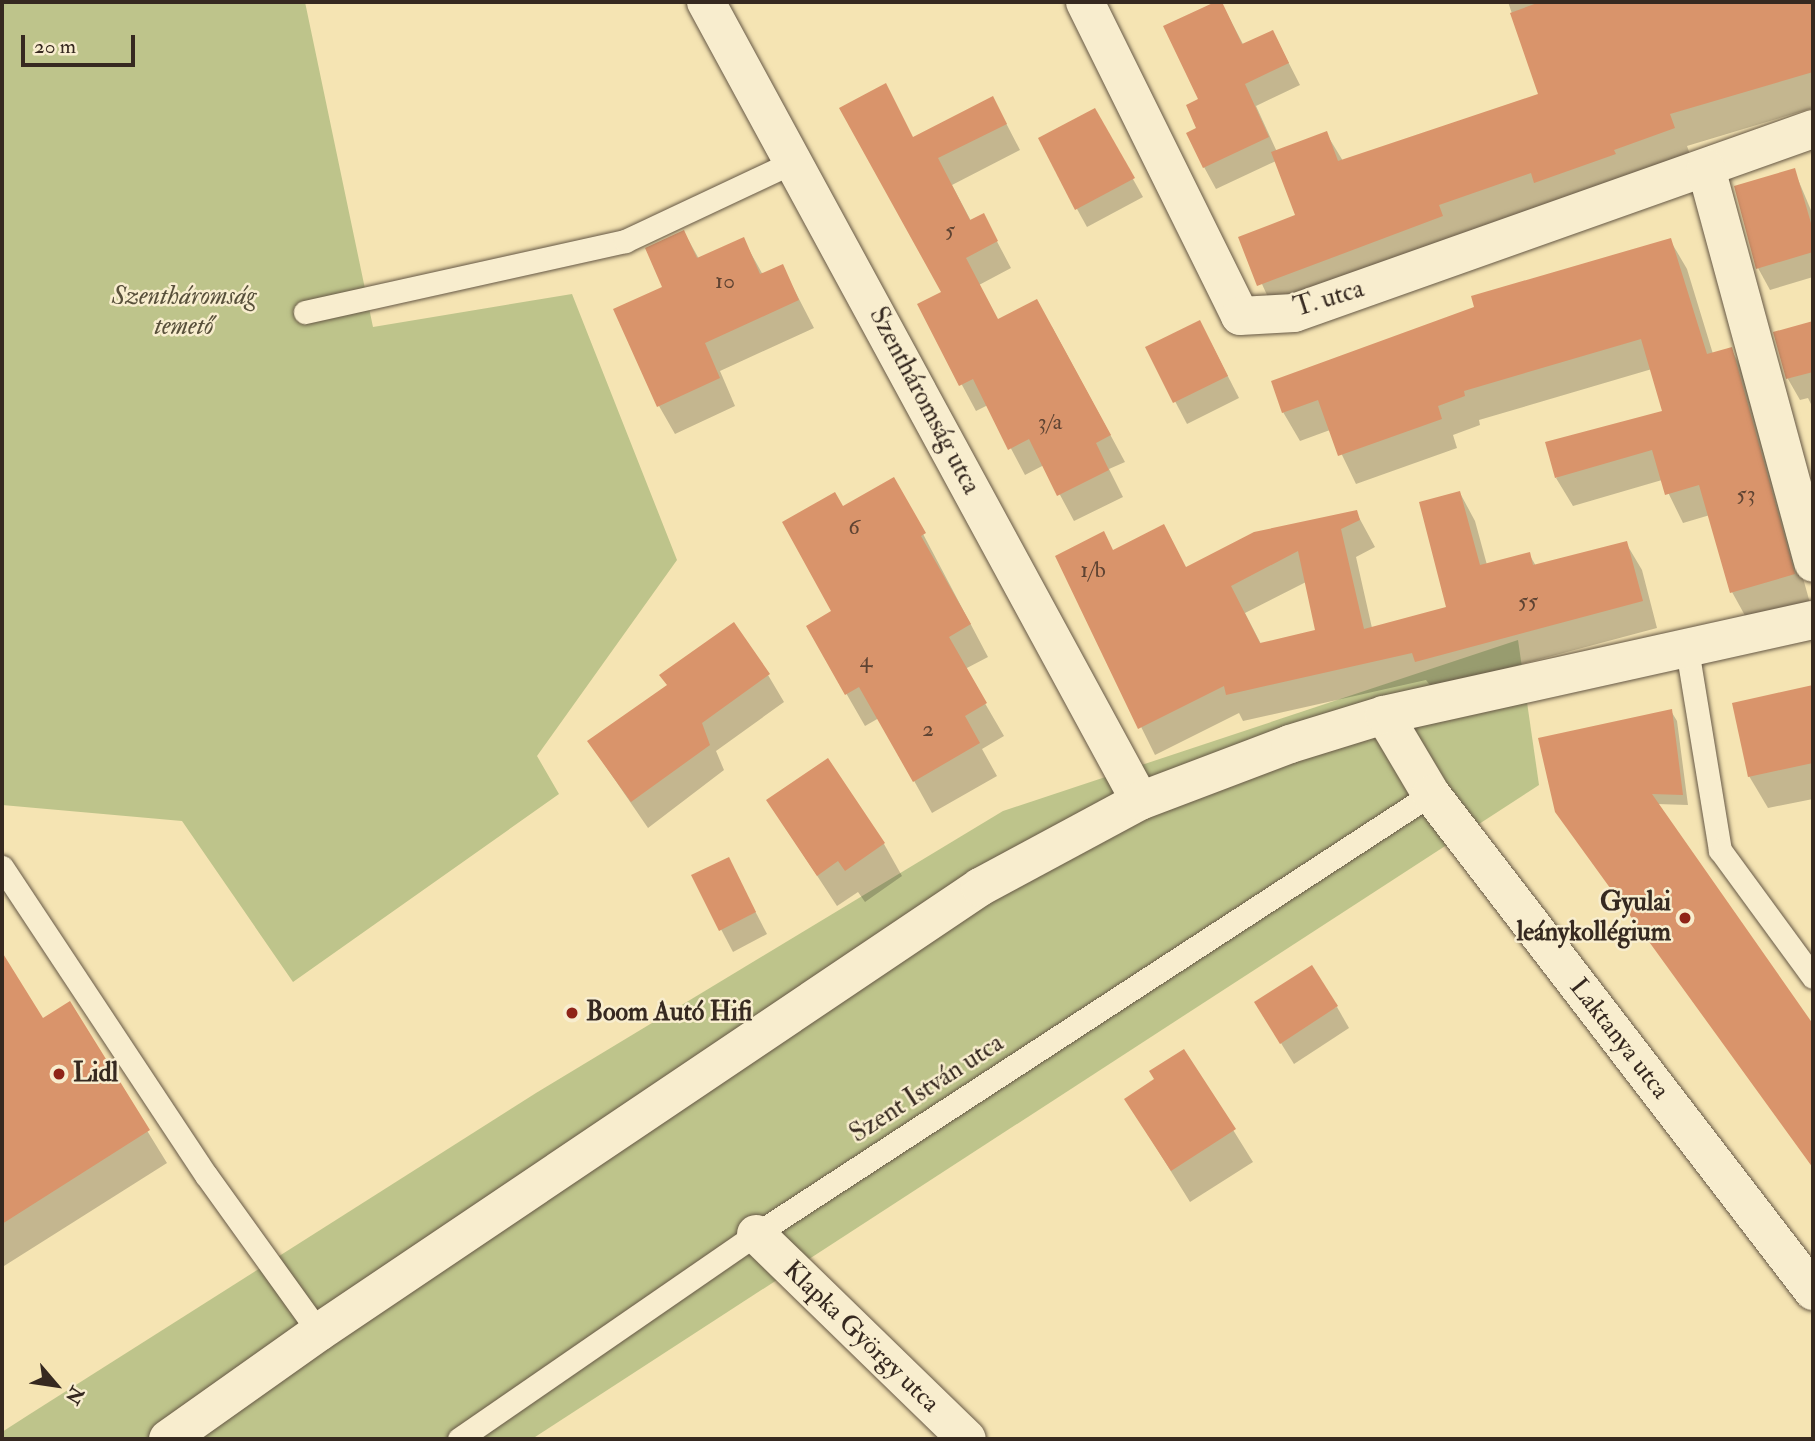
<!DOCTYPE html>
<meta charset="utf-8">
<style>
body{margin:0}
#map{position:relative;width:1815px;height:1441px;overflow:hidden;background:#f5e4b3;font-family:"IM FELL Double Pica",serif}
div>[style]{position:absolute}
.green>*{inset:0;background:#bec48b}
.shadow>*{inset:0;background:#0003}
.building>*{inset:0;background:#d9946b}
.roads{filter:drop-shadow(0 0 2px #665845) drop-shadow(0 0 2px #665845)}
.lane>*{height:23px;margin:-11.5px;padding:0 11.5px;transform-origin:11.5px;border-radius:11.5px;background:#f8edce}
.street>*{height:38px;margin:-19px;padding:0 19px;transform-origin:19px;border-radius:19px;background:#f8edce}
.secondary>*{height:38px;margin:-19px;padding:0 19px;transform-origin:19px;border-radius:19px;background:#f8edce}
.dots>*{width:19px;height:19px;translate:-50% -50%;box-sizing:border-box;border:4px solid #f8edce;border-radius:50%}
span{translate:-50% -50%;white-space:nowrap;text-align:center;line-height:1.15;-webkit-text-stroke:5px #f8edce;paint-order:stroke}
.number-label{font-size:23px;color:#5f4433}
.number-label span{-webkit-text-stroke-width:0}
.park-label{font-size:26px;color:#58503b;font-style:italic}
.street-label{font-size:26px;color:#362920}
.poi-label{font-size:26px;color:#362920;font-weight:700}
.right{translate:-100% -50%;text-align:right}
.left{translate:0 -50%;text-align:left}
.frame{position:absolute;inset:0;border:4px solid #362920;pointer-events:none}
.north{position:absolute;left:21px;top:1350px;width:70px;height:70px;-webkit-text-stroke:5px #f8edce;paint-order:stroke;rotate:119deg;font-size:19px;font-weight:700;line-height:28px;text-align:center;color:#362920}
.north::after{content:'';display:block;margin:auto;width:24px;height:32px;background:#362920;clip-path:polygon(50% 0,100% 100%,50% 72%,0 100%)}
.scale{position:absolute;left:21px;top:35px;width:114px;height:32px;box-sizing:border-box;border:4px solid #362920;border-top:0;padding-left:9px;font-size:21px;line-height:24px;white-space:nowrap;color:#362920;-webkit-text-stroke:5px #f8edce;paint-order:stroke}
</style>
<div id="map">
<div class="green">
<i style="clip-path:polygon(2px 2px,305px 2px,373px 327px,572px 294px,677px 560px,537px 756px,559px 794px,293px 982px,182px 821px,2px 805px)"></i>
<i style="clip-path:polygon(1518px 640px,1539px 785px,532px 1439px,2px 1439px,2px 1432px,30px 1414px,536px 1093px,1003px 811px)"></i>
</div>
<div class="shadow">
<i style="clip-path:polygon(1221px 2px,1244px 46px,1273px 32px,1300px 85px,1256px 106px,1277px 152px,1326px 133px,1343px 161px,1540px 95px,1508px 2px,1598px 2px,1602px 15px,1644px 2px,1813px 2px,1813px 108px,1687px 146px,1692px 160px,1277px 317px,1241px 238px,1297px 216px,1276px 161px,1216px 189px,1204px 167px,1200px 100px,1166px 27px)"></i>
<i style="clip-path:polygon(993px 98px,1020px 150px,952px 185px,971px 221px,983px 215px,1011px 268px,979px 285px,998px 321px,1052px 327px,1125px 462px,1109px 469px,1123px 497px,1074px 521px,1044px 465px,1025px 475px,988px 405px,976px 411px,919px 305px,943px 292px,914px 139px)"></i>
<i style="clip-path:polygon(1095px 111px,1143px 197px,1087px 227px,1077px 209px)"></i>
<i style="clip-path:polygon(1794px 170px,1813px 215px,1813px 277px,1770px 290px,1758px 268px)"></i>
<i style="clip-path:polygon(684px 232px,699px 259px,743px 239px,763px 275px,782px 266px,814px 328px,720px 371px,735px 406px,675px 434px,659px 406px,664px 288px)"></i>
<i style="clip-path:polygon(1670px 240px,1687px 269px,1713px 354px,1731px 349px,1747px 378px,1810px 603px,1748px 621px,1732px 592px,1710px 515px,1683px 523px,1662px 480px,1573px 506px,1556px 478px,1664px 413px,1652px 369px,1479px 420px,1480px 425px,1453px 435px,1457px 448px,1356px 484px,1330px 430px,1300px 441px,1283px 412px)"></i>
<i style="clip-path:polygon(1813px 323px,1813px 408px,1808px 398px,1800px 400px,1788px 379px,1775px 333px)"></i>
<i style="clip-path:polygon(1211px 343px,1239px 398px,1187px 424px,1147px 348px)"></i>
<i style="clip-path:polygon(894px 479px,988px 657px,965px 669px,1004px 736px,982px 749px,997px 776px,932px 813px,879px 718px,865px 726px,808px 627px,834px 612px,843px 509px)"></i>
<i style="clip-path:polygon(evenodd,1460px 493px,1475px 521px,1487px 565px,1529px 554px,1536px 566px,1626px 543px,1642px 570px,1657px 628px,1432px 688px,1426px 680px,1243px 721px,1239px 713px,1155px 755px,1057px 557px,1114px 552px,1187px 569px,1356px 512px,1375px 547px,1356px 557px,1372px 628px,1449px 608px,1460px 493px,1306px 582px,1317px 631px,1261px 644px,1245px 613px,1306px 582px)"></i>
<i style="clip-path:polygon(768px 675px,784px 702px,716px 751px,724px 770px,648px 828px,589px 742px)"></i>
<i style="clip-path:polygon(1813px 687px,1813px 799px,1768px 808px,1749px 776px,1734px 704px)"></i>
<i style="clip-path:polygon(1671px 711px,1677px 721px,1688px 805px,1657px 804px,1813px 1027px,1813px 1167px,1564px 822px)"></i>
<i style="clip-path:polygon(768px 801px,884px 844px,902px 876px,865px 902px,858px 892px,837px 906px)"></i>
<i style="clip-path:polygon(728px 859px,767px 934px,733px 952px,693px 876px)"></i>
<i style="clip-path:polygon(2px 955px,42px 1020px,69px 1004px,167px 1163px,4px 1266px)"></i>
<i style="clip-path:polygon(1337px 1007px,1349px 1028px,1294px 1064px,1269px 1024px)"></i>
<i style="clip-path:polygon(1184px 1051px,1253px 1162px,1190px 1202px,1126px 1099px,1156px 1080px)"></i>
</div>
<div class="building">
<i style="clip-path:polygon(1215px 2px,1222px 2px,1242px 44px,1273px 30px,1289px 63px,1245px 84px,1269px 137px,1203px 168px,1186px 133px,1196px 128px,1186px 105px,1198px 99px,1163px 26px)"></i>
<i style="clip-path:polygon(1540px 2px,1813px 2px,1813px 72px,1670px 114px,1675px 128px,1614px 150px,1616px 154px,1534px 183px,1531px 173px,1439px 205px,1443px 216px,1257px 286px,1238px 237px,1295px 215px,1271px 152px,1327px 131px,1338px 161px,1538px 94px,1510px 13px)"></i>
<i style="clip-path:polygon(886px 83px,913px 137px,993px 96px,1007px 124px,938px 158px,970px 220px,984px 213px,998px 241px,966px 258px,998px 319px,1037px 299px,1111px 435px,1096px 443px,1109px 470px,1057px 496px,1029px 439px,1008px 450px,973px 379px,959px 386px,917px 304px,941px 292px,839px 108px)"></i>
<i style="clip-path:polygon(1095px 108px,1135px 178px,1075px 210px,1038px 138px)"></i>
<i style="clip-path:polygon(1795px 168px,1813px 230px,1813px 252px,1756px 269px,1734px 186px)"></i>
<i style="clip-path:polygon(684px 230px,697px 258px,744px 237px,760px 274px,783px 264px,799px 300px,705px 343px,720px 378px,657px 407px,613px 309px,662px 287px,645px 248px)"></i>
<i style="clip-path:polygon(1671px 238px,1707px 354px,1732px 347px,1795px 574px,1730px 593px,1699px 485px,1665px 495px,1652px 450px,1555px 478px,1545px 442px,1662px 411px,1641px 339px,1464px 391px,1465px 396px,1438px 406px,1442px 419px,1338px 456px,1318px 400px,1282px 413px,1271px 381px,1474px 307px,1471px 296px)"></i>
<i style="clip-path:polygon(1200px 320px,1228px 376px,1173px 403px,1145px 347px)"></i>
<i style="clip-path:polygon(1813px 321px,1813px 372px,1786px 379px,1773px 332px)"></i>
<i style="clip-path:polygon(894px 477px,926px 533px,921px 536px,971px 624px,949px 637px,987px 703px,965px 716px,980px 743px,913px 782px,859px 687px,845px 695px,806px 626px,831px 611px,782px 522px,835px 492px,843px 506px)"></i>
<i style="clip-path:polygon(evenodd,1460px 491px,1480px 565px,1530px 552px,1533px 565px,1627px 541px,1643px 601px,1415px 662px,1412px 653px,1226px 695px,1224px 686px,1138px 729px,1055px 556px,1104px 531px,1113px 550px,1164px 524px,1186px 567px,1254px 532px,1357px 510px,1360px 520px,1341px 529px,1364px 629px,1446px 607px,1419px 502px,1460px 491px,1298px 551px,1315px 630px,1260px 643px,1231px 586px,1298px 551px)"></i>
<i style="clip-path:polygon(734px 622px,770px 674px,702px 723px,710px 745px,631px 802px,587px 741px,667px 685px,659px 675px)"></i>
<i style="clip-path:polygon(1813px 685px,1813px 763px,1748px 777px,1732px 703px)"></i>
<i style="clip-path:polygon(1672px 709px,1683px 795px,1652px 794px,1813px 1024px,1813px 1168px,1555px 812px,1538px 738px)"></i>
<i style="clip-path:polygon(828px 758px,885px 843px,845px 871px,838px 861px,817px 876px,766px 800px)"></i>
<i style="clip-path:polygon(729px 857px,756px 912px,719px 931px,691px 875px)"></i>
<i style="clip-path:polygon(2px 952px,43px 1018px,70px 1001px,150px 1130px,2px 1224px)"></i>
<i style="clip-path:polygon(1312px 965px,1338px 1006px,1280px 1044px,1254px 1002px)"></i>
<i style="clip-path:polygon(1184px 1049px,1236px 1129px,1171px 1171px,1124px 1099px,1154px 1079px,1149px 1071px)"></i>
</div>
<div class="roads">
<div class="lane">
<i style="left:305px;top:312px;width:328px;rotate:-12.5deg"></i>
<i style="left:625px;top:241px;width:188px;rotate:-25.2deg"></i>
<i style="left:1687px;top:649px;width:204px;rotate:80.7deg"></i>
<i style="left:1720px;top:850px;width:157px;rotate:53.8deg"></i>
<i style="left:2px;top:867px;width:369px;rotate:56.5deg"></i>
<i style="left:206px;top:1175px;width:193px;rotate:54.3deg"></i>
<i style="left:459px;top:1439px;width:361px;rotate:-34.6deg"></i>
<i style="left:756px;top:1234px;width:806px;rotate:-33.1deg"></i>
</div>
<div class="street">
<i style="left:706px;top:2px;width:909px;rotate:61.49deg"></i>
<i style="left:1085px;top:2px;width:350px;rotate:63.7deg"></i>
<i style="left:1240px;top:316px;width:54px;rotate:-3.2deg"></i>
<i style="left:1294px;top:313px;width:551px;rotate:-19.52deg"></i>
<i style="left:1706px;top:168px;width:409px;rotate:74.8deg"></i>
<i style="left:1384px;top:715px;width:92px;rotate:59.3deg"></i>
<i style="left:1431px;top:794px;width:627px;rotate:52.45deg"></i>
<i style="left:756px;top:1234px;width:294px;rotate:44.2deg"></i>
</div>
<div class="secondary">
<i style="left:168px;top:1439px;width:185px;rotate:-35.3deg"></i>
<i style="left:319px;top:1332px;width:797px;rotate:-33.95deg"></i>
<i style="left:980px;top:887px;width:182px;rotate:-28.3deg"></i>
<i style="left:1140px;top:801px;width:160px;rotate:-20.8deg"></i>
<i style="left:1290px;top:744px;width:98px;rotate:-17.1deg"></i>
<i style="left:1384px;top:715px;width:439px;rotate:-12.5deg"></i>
</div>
</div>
<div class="dots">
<i style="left:1685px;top:918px;background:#8f2418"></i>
<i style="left:572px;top:1013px;background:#8f2418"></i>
<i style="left:59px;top:1074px;background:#8f2418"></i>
</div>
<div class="number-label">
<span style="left:950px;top:230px">5</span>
<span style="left:725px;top:281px">10</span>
<span style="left:1050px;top:422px">3/a</span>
<span style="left:1746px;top:494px">53</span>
<span style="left:854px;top:527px">6</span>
<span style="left:1093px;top:570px">1/b</span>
<span style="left:1528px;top:601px">55</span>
<span style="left:866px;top:660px">4</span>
<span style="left:928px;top:729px">2</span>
</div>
<div class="park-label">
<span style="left:184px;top:312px">Szentháromság<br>temető</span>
</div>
<div class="street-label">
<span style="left:1329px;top:299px;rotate:-17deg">T. utca</span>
<span style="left:924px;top:401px;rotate:62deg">Szentháromság utca</span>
<span style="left:1619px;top:1039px;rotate:52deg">Laktanya utca</span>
<span style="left:927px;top:1089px;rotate:-33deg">Szent István utca</span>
<span style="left:861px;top:1337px;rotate:44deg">Klapka György utca</span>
</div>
<div class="poi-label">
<span class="right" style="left:1671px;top:918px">Gyulai<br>leánykollégium</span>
<span class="left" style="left:586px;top:1013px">Boom Autó Hifi</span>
<span class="left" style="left:73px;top:1074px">Lidl</span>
</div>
<div class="frame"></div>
<div class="north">N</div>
<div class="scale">20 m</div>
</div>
